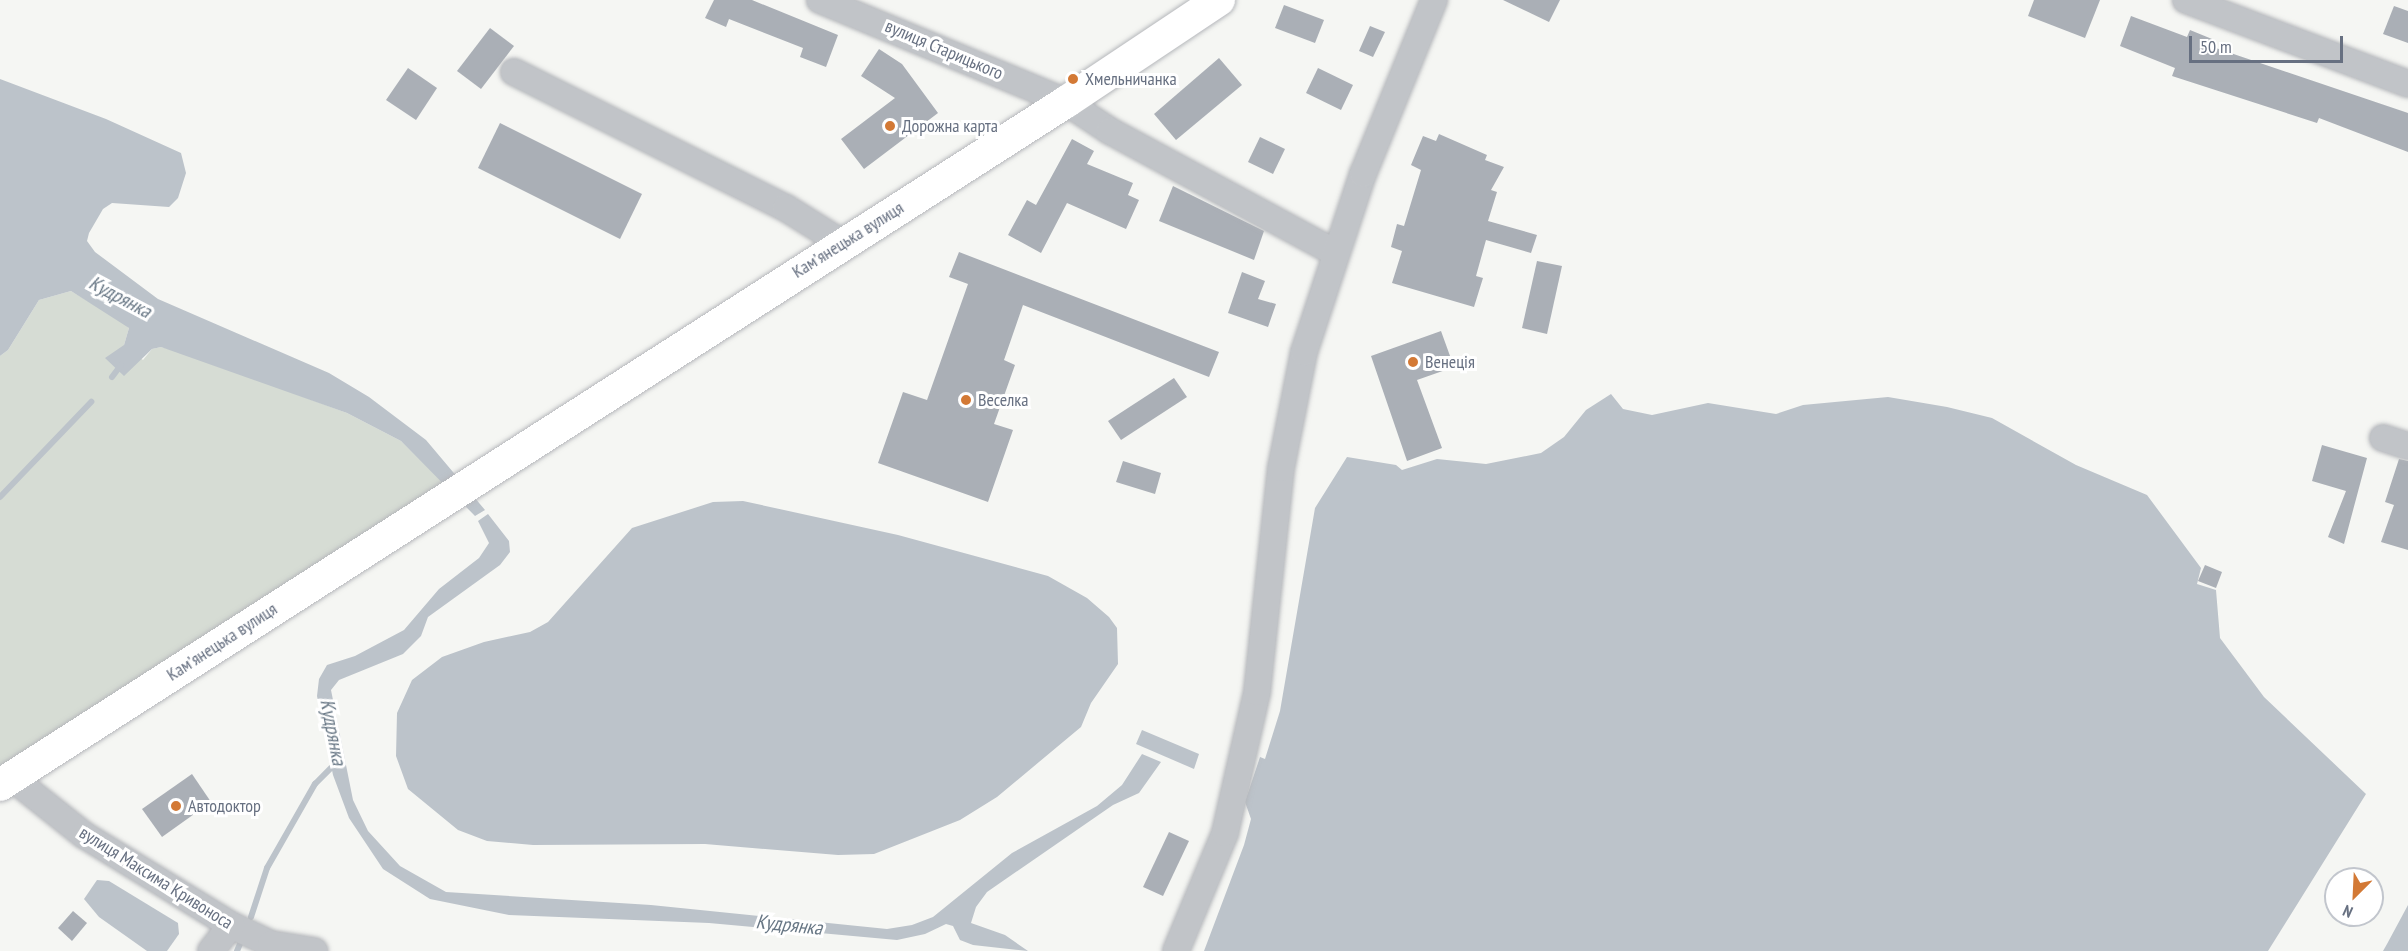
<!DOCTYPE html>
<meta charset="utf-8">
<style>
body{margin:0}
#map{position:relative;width:2408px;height:951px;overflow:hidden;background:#f5f6f3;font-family:"PT Sans Narrow",sans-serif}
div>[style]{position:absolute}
.green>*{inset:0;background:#d6dcd4}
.water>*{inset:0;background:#bcc3ca}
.stream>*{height:6px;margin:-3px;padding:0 3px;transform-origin:3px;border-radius:3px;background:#bcc3ca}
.building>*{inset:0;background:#aaafb6}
.roads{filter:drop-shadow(0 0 2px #b5b7bb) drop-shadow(0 0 2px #b5b7bb)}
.minor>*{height:26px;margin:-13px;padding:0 13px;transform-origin:13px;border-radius:13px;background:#c1c4c8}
.major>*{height:32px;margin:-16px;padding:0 16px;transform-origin:16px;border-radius:16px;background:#fff}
.dots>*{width:16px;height:16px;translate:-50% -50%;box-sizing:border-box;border:3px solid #fff;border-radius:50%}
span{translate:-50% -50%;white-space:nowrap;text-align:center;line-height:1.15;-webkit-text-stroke:6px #fff;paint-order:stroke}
.street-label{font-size:18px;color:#677081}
.poi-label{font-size:18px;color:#677081}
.left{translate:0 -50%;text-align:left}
.water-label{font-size:20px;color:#687785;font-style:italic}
.north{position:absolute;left:2324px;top:867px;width:60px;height:60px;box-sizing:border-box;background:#fff;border:2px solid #c2c6cd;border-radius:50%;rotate:204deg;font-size:16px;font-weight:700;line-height:24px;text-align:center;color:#677081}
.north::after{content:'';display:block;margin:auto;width:21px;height:27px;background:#d37935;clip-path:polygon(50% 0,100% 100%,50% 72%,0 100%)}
.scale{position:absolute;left:2189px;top:36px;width:154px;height:27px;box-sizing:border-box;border:3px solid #677081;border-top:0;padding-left:8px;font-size:18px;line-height:21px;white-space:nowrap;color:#677081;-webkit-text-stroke:4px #fff;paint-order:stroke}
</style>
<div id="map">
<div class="green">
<i style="clip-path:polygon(71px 291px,124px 323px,129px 328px,124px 345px,143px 360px,152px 349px,161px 347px,181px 352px,347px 413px,401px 441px,447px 486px,0 771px,0 356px,8px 350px,39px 300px)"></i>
</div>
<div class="water">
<i style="clip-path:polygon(0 79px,106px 119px,181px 153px,186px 173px,178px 198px,169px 207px,112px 203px,103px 209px,89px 233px,87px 241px,95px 252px,158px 299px,329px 373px,369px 397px,426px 440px,485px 510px,475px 516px,401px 441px,347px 413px,161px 347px,152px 349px,124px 376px,105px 358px,124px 345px,129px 328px,71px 291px,39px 300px,8px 350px,0 356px)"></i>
<i style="clip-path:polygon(1611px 394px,1623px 409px,1652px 415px,1708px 403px,1776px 414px,1803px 405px,1888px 397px,1947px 407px,1992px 418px,2076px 465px,2147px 495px,2201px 568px,2197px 584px,2216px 590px,2220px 638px,2264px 697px,2366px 794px,2268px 951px,1204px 951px,1244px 845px,1251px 819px,1245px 802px,1260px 757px,1265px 759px,1280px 711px,1315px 508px,1347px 457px,1396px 465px,1402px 470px,1437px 459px,1486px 464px,1541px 453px,1564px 437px,1586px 410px)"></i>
<i style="clip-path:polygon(743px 501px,898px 535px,1048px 576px,1087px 598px,1109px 617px,1117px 628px,1118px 664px,1091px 703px,1081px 727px,997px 797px,960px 820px,874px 854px,838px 855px,705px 844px,533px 845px,487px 841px,458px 830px,408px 789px,396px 756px,397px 713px,412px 680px,442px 657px,484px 642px,530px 632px,548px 622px,632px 528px,713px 502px)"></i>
<i style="clip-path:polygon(488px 514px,509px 541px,510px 552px,500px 565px,428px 617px,421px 636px,403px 654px,339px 680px,331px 690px,353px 800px,368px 831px,400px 866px,446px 892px,651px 905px,887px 929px,912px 925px,933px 917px,1012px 853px,1097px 806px,1122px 785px,1142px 754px,1161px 762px,1139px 793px,1113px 805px,987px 892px,976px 907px,971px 923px,1005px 935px,1028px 951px,973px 945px,960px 940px,953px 926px,946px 924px,925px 934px,897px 940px,709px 923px,509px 915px,430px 899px,383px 869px,349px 818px,333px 775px,317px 696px,319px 679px,327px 665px,355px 656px,404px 630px,439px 589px,479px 558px,489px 543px,478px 521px)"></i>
<i style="clip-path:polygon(1142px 730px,1199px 754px,1194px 769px,1136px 744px)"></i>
<i style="clip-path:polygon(97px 880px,109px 881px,178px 923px,179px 934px,167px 951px,147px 951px,99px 917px,84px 899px)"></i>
<i style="clip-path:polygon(2408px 905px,2408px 951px,2383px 951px,2387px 944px)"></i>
</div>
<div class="stream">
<i style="left:112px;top:377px;width:15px;rotate:-53deg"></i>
<i style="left:0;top:497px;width:132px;rotate:-46.2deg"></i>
<i style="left:251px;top:917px;width:52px;rotate:-71.9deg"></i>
<i style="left:267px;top:868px;width:97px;rotate:-60.3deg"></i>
<i style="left:315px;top:784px;width:23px;rotate:-45deg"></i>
<i style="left:237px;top:951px;width:8px;rotate:-67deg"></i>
</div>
<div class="building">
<i style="clip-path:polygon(714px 0,752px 0,838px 35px,826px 67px,800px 57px,803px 48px,729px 19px,726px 27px,705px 18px)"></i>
<i style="clip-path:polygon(1503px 0,1560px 0,1549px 22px)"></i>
<i style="clip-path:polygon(2034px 0,2100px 0,2085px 38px,2028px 16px)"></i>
<i style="clip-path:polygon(1284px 5px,1324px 20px,1315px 43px,1275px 28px)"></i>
<i style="clip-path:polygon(2394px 6px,2408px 11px,2408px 43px,2383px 34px)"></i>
<i style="clip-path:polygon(2131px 16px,2187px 37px,2190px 30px,2212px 39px,2210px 46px,2408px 113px,2408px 152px,2319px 118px,2317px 123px,2172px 76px,2175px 68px,2120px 46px)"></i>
<i style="clip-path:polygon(1370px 26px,1385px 32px,1373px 57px,1359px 51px)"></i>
<i style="clip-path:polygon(490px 28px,514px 46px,481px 89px,457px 71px)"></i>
<i style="clip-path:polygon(879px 49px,902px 64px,938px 113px,864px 169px,841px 139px,895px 98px,861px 76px)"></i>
<i style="clip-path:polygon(1219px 58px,1242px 85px,1176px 140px,1154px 114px)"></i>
<i style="clip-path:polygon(408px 68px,437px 88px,416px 120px,386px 100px)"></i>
<i style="clip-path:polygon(1318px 68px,1353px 85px,1341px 110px,1306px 93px)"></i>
<i style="clip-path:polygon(500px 123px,642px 194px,620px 239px,478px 168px)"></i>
<i style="clip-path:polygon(1439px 134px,1487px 155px,1485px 160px,1504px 167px,1491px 190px,1497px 192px,1488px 221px,1537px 235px,1531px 253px,1486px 240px,1476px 276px,1483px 278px,1474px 307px,1392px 283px,1402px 251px,1391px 247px,1397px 224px,1404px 226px,1421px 170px,1411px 165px,1423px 136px,1436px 141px)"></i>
<i style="clip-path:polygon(1260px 137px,1285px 149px,1273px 174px,1248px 162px)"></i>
<i style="clip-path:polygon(1072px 139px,1094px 151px,1087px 164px,1133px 183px,1128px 195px,1139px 200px,1126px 229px,1067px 203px,1041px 253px,1008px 235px,1027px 200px,1036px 205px)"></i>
<i style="clip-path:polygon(1173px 186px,1264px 231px,1254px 260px,1159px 221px)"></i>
<i style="clip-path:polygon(959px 252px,1219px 352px,1209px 377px,1023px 305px,1004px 360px,1015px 365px,994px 424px,1013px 430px,988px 502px,878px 463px,903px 392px,927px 400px,968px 284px,949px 277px)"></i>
<i style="clip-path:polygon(1537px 261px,1562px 266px,1547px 334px,1522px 328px)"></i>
<i style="clip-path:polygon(1242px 272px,1265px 281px,1258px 299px,1276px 304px,1268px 327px,1228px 313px)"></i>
<i style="clip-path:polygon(1441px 331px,1454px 367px,1417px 380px,1442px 448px,1407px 461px,1371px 356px)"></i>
<i style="clip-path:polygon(1174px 378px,1187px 397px,1121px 440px,1108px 421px)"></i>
<i style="clip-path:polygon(2322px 445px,2367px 458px,2344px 544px,2328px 537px,2346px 491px,2312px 481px)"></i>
<i style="clip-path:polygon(2399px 459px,2408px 461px,2408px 550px,2381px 542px,2394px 505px,2385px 502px)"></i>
<i style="clip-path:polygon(1123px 461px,1161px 473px,1155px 494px,1116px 482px)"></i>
<i style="clip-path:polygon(2205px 565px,2222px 572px,2216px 588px,2198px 581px)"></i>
<i style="clip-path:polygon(192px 774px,211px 802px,162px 837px,142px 809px)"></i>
<i style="clip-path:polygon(1169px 832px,1189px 841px,1163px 896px,1143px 887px)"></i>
<i style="clip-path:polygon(73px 911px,87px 923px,72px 941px,58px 928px)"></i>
</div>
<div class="roads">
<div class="minor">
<i style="left:820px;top:0;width:266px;rotate:22.5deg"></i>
<i style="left:1066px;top:102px;width:53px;rotate:33.4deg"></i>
<i style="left:1110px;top:131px;width:257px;rotate:28.4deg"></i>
<i style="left:2186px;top:0;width:237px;rotate:20.7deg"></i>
<i style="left:514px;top:72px;width:304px;rotate:26.6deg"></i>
<i style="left:786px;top:208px;width:66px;rotate:32deg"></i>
<i style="left:2383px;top:438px;width:26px;rotate:18deg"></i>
<i style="left:11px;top:777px;width:93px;rotate:38.5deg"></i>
<i style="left:84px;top:835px;width:172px;rotate:31.5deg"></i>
<i style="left:231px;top:925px;width:44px;rotate:25.4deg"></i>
<i style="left:271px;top:944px;width:44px;rotate:9.2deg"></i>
<i style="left:211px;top:951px;width:33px;rotate:-52deg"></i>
<i style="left:1176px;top:951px;width:128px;rotate:-67.4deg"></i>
<i style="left:1225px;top:833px;width:145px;rotate:-77.2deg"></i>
<i style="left:1257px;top:692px;width:225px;rotate:-83.9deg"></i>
<i style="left:1281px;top:468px;width:118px;rotate:-78.8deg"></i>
<i style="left:1304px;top:352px;width:188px;rotate:-71.7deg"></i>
<i style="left:1363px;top:174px;width:188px;rotate:-67.8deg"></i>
</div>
<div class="major">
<i style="left:0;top:785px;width:1266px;rotate:-32.65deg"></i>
<i style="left:1066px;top:102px;width:184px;rotate:-33.7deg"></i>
</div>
</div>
<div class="dots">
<i style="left:1073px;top:79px;background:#d37935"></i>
<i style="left:890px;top:126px;background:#d37935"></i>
<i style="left:1413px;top:362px;background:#d37935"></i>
<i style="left:966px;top:400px;background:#d37935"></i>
<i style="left:176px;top:806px;background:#d37935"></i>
</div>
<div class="street-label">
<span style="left:944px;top:50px;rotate:23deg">вулиця Старицького</span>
<span style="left:848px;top:240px;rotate:-32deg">Камʼянецька вулиця</span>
<span style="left:222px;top:642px;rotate:-33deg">Камʼянецька вулиця</span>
<span style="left:156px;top:878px;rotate:32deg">вулиця Максима Кривоноса</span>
</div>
<div class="poi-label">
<span class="left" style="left:1085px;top:79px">Хмельничанка</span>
<span class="left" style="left:902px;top:126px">Дорожна карта</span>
<span class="left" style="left:1425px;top:362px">Венеція</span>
<span class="left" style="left:978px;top:400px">Веселка</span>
<span class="left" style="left:188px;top:806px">Автодоктор</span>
</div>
<div class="water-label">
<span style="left:120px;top:297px;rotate:28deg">Кудрянка</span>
<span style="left:333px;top:732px;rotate:79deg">Кудрянка</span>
<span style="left:789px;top:925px;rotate:6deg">Кудрянка</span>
</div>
<div class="north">N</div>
<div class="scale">50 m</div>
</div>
